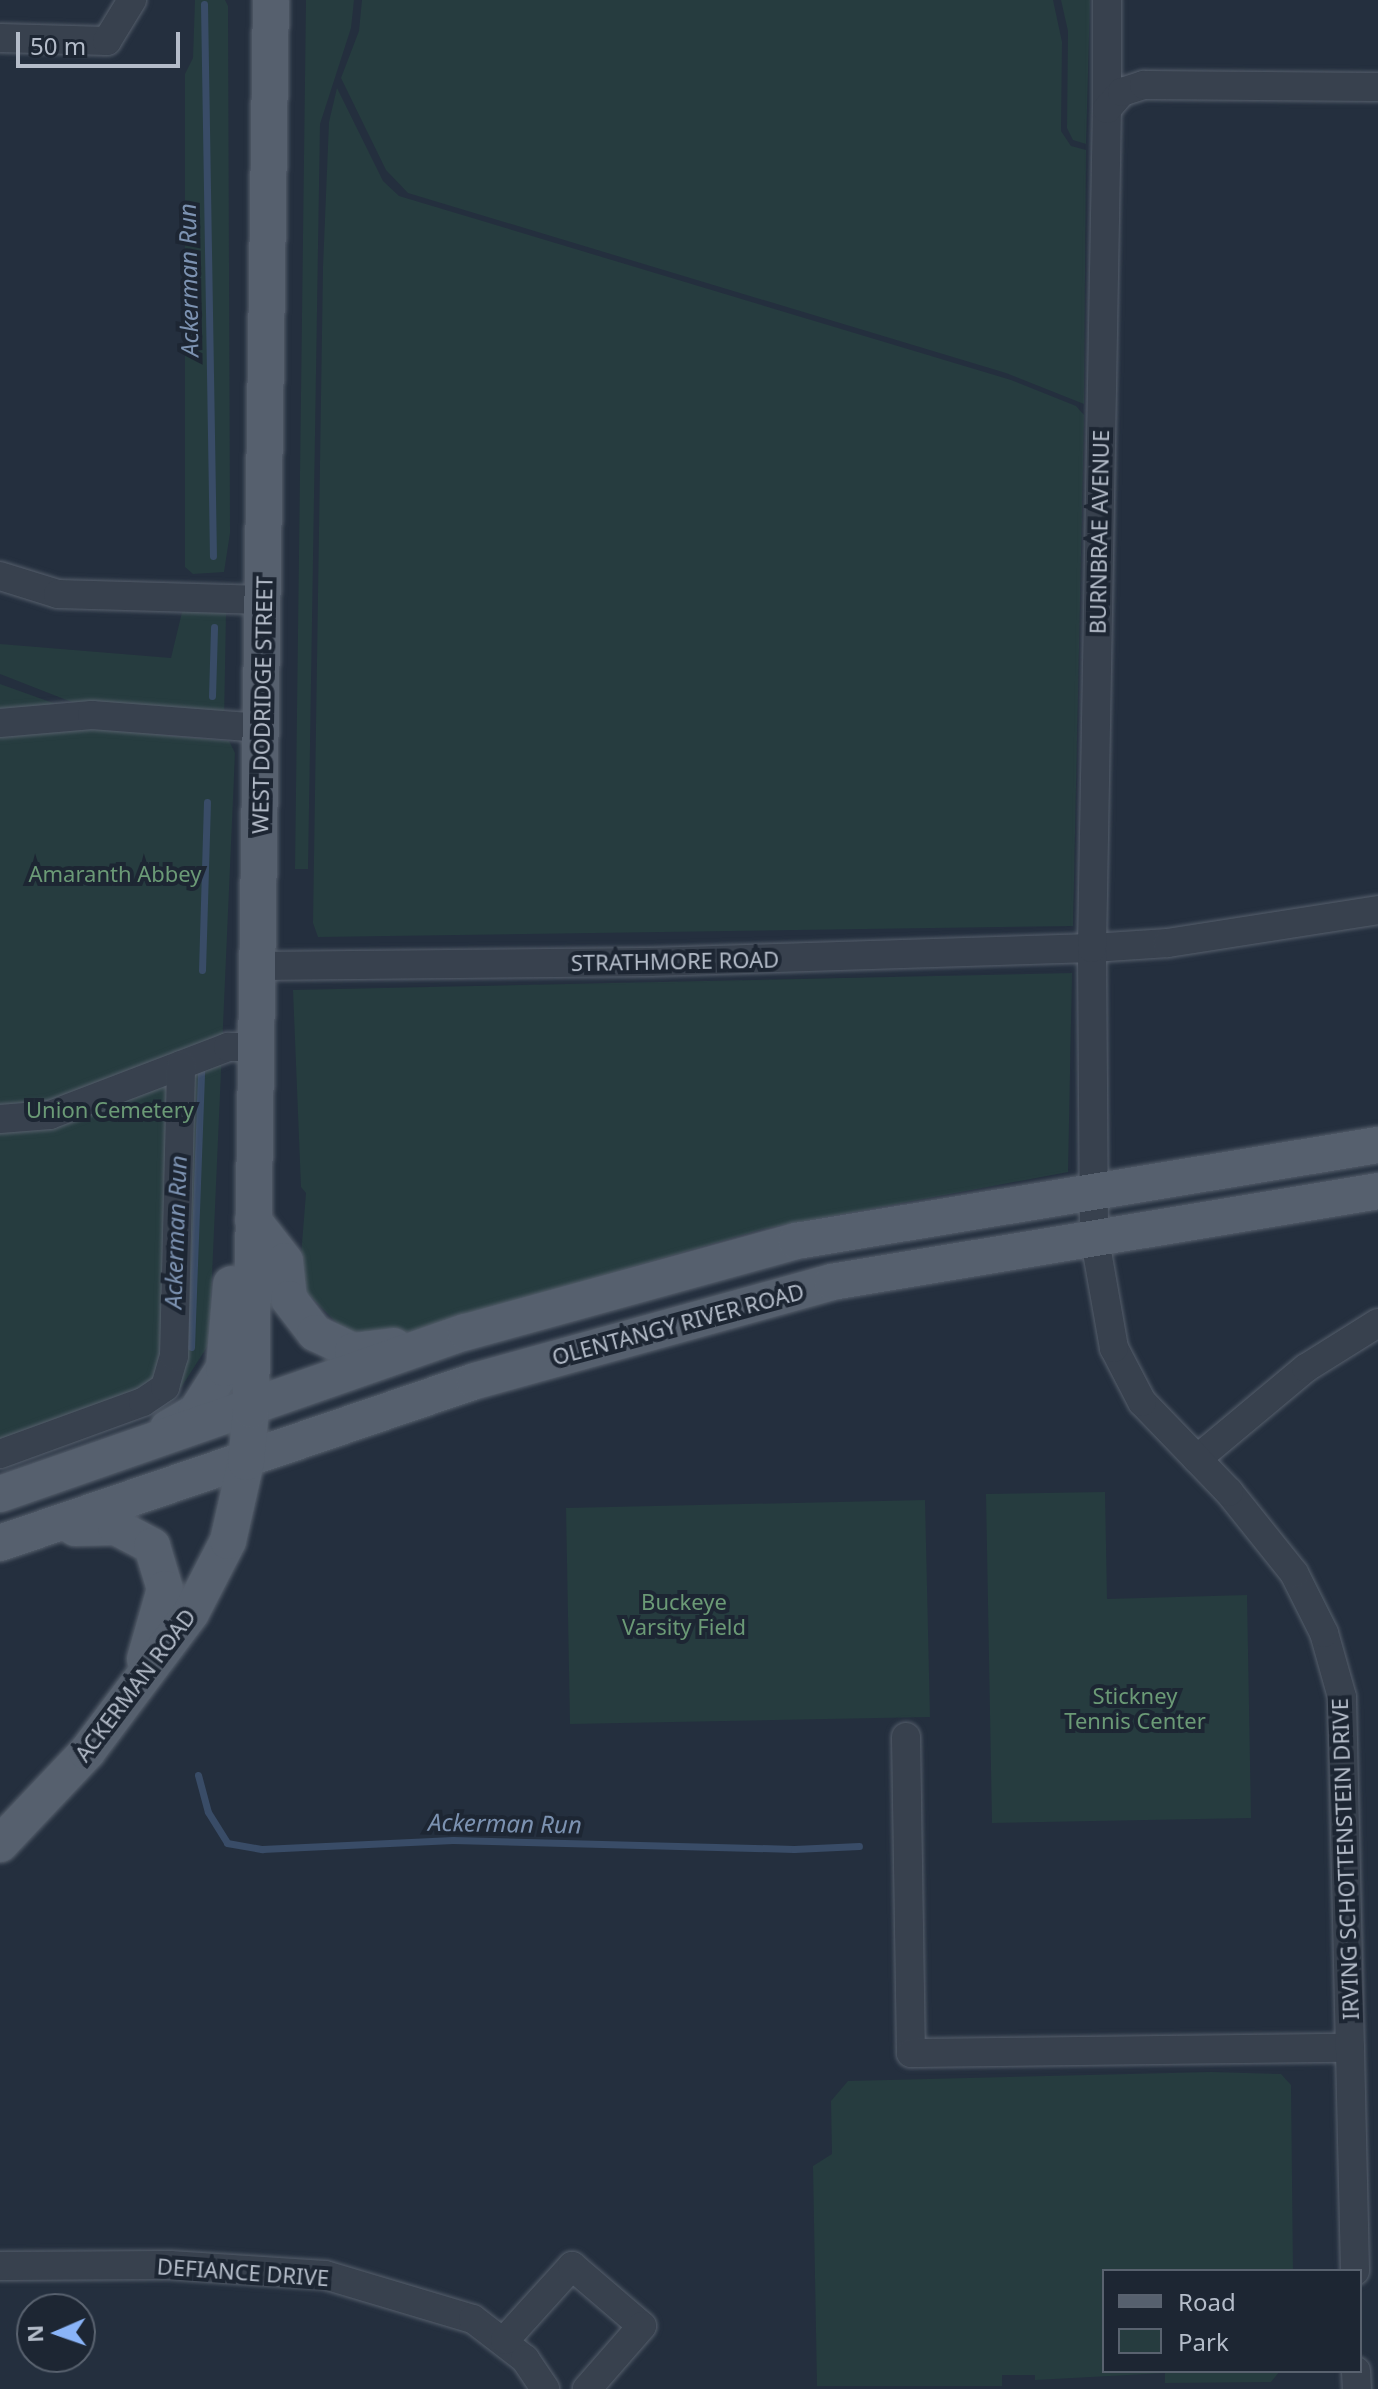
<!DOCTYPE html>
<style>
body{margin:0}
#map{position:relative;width:1378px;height:2389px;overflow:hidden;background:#242f3e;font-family:"Noto Sans",sans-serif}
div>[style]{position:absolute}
.green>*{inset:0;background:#263c3f}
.stream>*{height:7px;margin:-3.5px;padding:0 3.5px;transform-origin:3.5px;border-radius:3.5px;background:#394c67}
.roads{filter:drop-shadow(0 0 2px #565f6c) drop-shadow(0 0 2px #565f6c)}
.minor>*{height:28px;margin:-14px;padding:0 14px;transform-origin:14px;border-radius:14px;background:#38414e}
.major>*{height:36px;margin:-18px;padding:0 18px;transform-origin:18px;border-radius:18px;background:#56606e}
span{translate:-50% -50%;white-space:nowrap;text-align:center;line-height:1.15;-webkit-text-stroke:8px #1d2633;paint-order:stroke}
.street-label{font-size:22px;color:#b4bcc9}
.park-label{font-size:22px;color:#6b9a76}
.water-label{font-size:24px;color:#7c92b1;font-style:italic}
.legend{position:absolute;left:1102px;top:2269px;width:260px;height:104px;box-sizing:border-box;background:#1d2633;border:2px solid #59626f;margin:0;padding:10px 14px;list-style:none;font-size:24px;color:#b4bcc9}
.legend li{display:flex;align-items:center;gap:16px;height:40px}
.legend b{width:40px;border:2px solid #59626f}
.north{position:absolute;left:16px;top:2293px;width:80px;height:80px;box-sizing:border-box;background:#1d2633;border:2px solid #59626f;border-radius:50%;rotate:268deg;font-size:22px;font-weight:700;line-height:32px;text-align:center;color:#b4bcc9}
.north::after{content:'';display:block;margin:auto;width:28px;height:36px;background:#8ab4f8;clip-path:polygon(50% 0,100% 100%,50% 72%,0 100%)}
.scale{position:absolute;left:16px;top:32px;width:164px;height:36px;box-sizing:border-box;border:4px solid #b4bcc9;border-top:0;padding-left:10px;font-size:24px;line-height:28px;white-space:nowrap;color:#b4bcc9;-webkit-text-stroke:6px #1d2633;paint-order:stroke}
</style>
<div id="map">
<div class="green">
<i style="clip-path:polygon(195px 0,225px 0,228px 6px,230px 533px,224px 572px,193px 574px,185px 567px,185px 74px,193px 58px)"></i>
<i style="clip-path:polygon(306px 0,354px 0,351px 28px,320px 124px,308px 869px,295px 869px)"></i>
<i style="clip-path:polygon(362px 0,1053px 0,1062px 42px,1061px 131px,1071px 146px,1086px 150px,1084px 404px,1006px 373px,408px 193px,386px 170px,341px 78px,359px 31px)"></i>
<i style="clip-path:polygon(1061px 0,1090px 0,1086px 144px,1073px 140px,1067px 128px,1068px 31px)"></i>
<i style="clip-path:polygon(337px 88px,383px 181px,399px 196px,1011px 380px,1076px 406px,1084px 415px,1073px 926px,318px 937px,313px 923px,323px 267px,329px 122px)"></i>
<i style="clip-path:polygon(220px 607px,226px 613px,224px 722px,87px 708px,0 674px,0 644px,171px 658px,183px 608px)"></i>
<i style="clip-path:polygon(0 684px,56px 704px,0 713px)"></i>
<i style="clip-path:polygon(98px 729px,229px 741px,235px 753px,209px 1344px,173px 1400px,0 1460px,0 732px)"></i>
<i style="clip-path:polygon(1072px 973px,1068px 1172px,763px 1229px,385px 1339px,369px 1341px,340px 1326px,306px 1292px,301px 1256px,306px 1193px,301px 1187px,293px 990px)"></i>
<i style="clip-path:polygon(1105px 1492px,1107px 1599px,1247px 1595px,1251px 1818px,992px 1823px,986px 1494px)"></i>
<i style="clip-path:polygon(925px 1500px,930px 1717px,570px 1724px,566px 1508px)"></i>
<i style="clip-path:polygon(1211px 2072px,1281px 2074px,1291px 2085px,1293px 2271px,1104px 2271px,1104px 2371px,1280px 2371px,1271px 2382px,1165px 2383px,1165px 2373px,1035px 2380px,1035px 2375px,1002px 2375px,1002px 2386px,817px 2386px,813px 2166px,832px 2154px,831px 2101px,848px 2081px)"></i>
</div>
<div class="stream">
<i style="left:204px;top:4px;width:552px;rotate:89.07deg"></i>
<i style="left:212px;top:696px;width:69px;rotate:-88.3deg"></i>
<i style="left:202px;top:970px;width:168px;rotate:-88.3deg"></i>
<i style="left:191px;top:1347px;width:276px;rotate:-87.9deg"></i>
<i style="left:198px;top:1775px;width:38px;rotate:75deg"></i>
<i style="left:208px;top:1812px;width:36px;rotate:58deg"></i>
<i style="left:227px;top:1843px;width:36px;rotate:10deg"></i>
<i style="left:262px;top:1849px;width:191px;rotate:-2.7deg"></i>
<i style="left:453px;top:1840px;width:341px;rotate:1.5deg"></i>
<i style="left:794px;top:1849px;width:65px;rotate:-2.6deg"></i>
</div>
<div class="roads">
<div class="minor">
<i style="left:0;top:38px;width:107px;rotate:1.6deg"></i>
<i style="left:107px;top:41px;width:48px;rotate:-58.6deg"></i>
<i style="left:1107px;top:109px;width:109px;rotate:-90deg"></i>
<i style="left:0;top:576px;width:61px;rotate:17.2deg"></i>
<i style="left:58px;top:594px;width:206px;rotate:1.7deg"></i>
<i style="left:0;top:723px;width:92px;rotate:-5deg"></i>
<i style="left:92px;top:715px;width:170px;rotate:4.4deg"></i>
<i style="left:258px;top:966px;width:392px;rotate:-0.6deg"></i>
<i style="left:650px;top:962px;width:442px;rotate:-1.8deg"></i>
<i style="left:1092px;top:948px;width:76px;rotate:-3.8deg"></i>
<i style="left:1168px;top:943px;width:213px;rotate:-8.9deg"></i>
<i style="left:0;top:1119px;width:50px;rotate:-4.6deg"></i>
<i style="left:50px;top:1115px;width:191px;rotate:-20.9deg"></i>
<i style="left:228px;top:1047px;width:30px"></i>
<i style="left:0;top:1454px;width:152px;rotate:-20deg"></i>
<i style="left:143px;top:1402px;width:27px;rotate:-34deg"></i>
<i style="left:165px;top:1387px;width:32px;rotate:-74deg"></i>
<i style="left:174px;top:1356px;width:291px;rotate:-88.6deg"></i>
<i style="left:1197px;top:1459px;width:142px;rotate:-39.9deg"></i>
<i style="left:1306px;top:1368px;width:85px;rotate:-32deg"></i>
<i style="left:906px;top:1737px;width:316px;rotate:89.1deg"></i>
<i style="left:911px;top:2053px;width:439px;rotate:-0.7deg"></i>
<i style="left:0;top:2266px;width:170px;rotate:-0.3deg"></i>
<i style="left:170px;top:2265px;width:155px;rotate:3.7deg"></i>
<i style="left:325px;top:2275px;width:154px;rotate:16.6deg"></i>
<i style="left:473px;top:2319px;width:66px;rotate:37.6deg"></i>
<i style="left:525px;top:2359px;width:36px;rotate:56deg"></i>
<i style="left:1355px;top:2271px;width:574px;rotate:-91.3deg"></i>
<i style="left:1342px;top:1697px;width:66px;rotate:-105.7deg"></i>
<i style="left:1324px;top:1633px;width:67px;rotate:-116.6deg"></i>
<i style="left:1294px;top:1573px;width:104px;rotate:-128.7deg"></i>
<i style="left:1229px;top:1492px;width:125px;rotate:-134deg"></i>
<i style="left:1142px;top:1402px;width:61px;rotate:-117.4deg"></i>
<i style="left:1114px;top:1348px;width:115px;rotate:-100deg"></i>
<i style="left:1094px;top:1235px;width:287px;rotate:-90.4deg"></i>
<i style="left:1092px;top:948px;width:839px;rotate:-88.98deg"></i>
<i style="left:1107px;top:109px;width:23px;rotate:-49deg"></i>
<i style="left:1122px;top:92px;width:23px;rotate:-18deg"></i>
<i style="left:1144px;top:85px;width:234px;rotate:0.5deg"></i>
<i style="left:505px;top:2340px;width:100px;rotate:-47.8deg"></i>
<i style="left:572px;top:2266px;width:92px;rotate:40.6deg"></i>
<i style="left:642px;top:2326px;width:84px;rotate:131.1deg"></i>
<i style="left:1356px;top:2371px;width:18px;rotate:87deg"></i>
</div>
<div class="major">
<i style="left:253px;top:1220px;width:52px;rotate:52deg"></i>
<i style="left:285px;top:1261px;width:38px;rotate:84deg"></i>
<i style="left:289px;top:1299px;width:43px;rotate:52.6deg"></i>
<i style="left:315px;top:1333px;width:42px;rotate:25.3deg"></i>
<i style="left:353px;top:1351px;width:41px;rotate:-7deg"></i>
<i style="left:168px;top:1428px;width:32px;rotate:-30deg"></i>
<i style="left:196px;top:1412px;width:52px;rotate:-57.5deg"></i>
<i style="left:224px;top:1368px;width:84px;rotate:-85.2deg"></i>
<i style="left:0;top:1494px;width:493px;rotate:-19.2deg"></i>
<i style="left:466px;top:1332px;width:342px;rotate:-15.4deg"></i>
<i style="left:796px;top:1241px;width:590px;rotate:-9.37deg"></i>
<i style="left:75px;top:1528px;width:41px;rotate:-1.4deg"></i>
<i style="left:116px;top:1527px;width:41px;rotate:27.8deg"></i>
<i style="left:152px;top:1546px;width:45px;rotate:73.2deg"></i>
<i style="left:165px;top:1589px;width:73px;rotate:105.9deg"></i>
<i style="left:0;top:1543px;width:502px;rotate:-18.83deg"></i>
<i style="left:475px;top:1381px;width:370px;rotate:-15.5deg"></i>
<i style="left:832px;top:1282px;width:554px;rotate:-9.46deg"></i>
<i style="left:0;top:1844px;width:127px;rotate:-46.6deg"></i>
<i style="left:87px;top:1752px;width:174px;rotate:-53.2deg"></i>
<i style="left:191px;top:1613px;width:81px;rotate:-62.8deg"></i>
<i style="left:228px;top:1541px;width:81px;rotate:-77.2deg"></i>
<i style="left:246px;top:1462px;width:52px;rotate:-84.5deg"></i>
<i style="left:251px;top:1410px;width:1410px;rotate:-89.19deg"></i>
</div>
</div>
<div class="street-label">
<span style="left:1099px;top:532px;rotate:-89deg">BURNBRAE AVENUE</span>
<span style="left:262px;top:705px;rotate:-89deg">WEST DODRIDGE STREET</span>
<span style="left:675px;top:961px;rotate:-1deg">STRATHMORE ROAD</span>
<span style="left:678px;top:1324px;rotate:-15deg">OLENTANGY RIVER ROAD</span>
<span style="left:135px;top:1685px;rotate:-53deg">ACKERMAN ROAD</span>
<span style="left:1345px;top:1859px;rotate:-92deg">IRVING SCHOTTENSTEIN DRIVE</span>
<span style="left:243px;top:2272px;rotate:4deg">DEFIANCE DRIVE</span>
</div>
<div class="park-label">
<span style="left:115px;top:874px">Amaranth Abbey</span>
<span style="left:110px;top:1110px">Union Cemetery</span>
<span style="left:684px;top:1614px">Buckeye<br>Varsity Field</span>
<span style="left:1135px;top:1708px">Stickney<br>Tennis Center</span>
</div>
<div class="water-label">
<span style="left:188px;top:280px;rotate:-91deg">Ackerman Run</span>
<span style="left:175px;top:1232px;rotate:-88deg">Ackerman Run</span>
<span style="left:505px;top:1823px;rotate:1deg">Ackerman Run</span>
</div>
<ul class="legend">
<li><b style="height:10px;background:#56606e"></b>Road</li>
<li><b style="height:22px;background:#263c3f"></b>Park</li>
</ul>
<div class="north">N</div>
<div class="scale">50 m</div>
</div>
